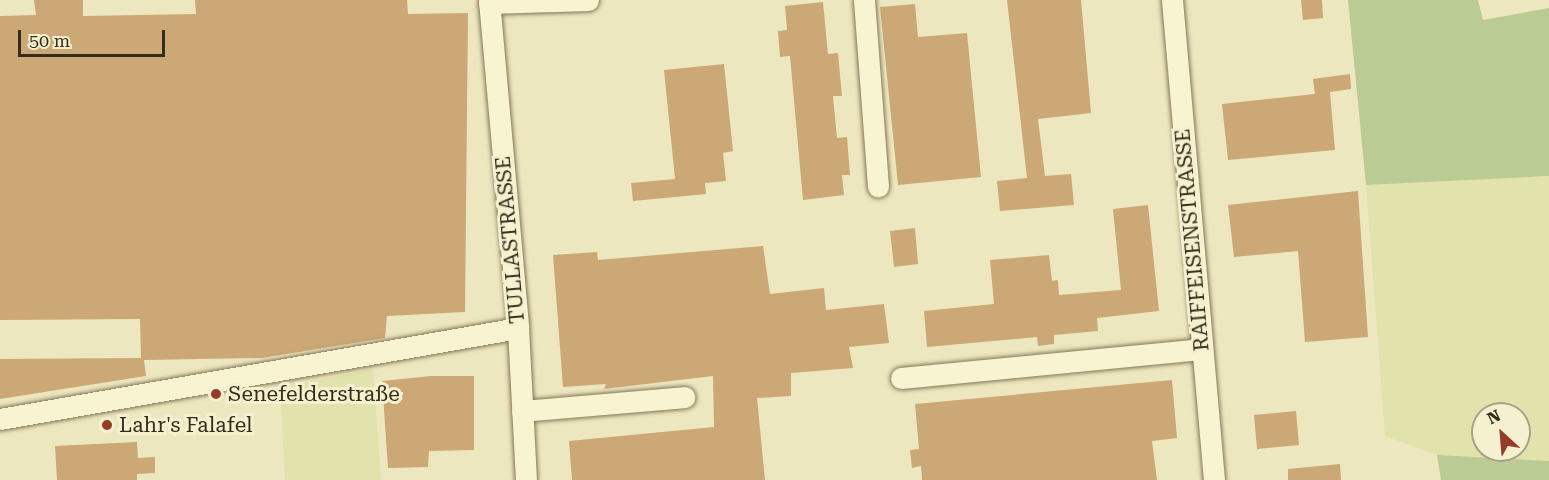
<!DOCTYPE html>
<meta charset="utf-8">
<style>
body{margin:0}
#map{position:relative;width:1549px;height:480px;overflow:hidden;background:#ede7bf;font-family:"Roboto Serif",serif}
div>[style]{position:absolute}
.farmland>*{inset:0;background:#e2e2ad}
.green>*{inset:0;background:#bacb94}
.building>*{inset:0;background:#cba875}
.roads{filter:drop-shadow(0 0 2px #857858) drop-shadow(0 0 2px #857858)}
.minor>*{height:21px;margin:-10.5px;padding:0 10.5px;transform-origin:10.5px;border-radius:10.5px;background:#f8f4d2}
.dots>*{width:16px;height:16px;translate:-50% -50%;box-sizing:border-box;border:3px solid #f5f0cf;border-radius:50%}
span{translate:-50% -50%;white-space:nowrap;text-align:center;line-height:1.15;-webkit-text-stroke:6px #f5f0cf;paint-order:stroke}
.street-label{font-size:21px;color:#352d1c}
.poi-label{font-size:21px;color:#352d1c}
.left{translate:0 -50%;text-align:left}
.north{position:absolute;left:1471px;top:402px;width:60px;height:60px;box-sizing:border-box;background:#f5f0cf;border:2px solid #a8a287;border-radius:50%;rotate:334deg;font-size:16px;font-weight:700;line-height:24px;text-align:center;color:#352d1c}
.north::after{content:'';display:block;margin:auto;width:21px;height:27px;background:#943b29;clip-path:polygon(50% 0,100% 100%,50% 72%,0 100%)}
.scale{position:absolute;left:18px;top:30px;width:147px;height:27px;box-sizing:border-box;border:3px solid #352d1c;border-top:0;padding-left:8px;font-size:18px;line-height:21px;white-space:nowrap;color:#352d1c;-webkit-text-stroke:4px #f5f0cf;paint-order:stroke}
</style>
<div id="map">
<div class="farmland">
<i style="clip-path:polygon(evenodd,1549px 176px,1549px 461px,1437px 455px,1385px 436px,1366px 185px,1549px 176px,1483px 414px,1519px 414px,1519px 450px,1483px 450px,1483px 414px)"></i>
<i style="clip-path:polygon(373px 369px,381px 480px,285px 480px,280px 388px)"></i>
</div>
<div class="green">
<i style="clip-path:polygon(1348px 0,1478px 0,1483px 20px,1549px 8px,1549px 176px,1366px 185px)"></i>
<i style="clip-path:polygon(1437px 455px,1549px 461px,1549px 480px,1441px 480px)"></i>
</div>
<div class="building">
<i style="clip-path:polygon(34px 0,83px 0,83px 16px,196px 14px,195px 0,407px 0,408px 14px,468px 13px,465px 312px,387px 316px,385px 338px,262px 358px,144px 360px,146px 376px,0 399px,0 359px,141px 358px,140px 319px,0 320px,0 16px,36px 15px)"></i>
<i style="clip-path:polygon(1007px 0,1081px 0,1091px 113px,1038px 119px,1045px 176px,1071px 174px,1074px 205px,1000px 211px,997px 181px,1027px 178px)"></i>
<i style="clip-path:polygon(1301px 0,1322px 0,1323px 18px,1303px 20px)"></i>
<i style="clip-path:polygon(823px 2px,828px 54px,838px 53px,842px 96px,833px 96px,837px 138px,847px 137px,850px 175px,842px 175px,844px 195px,803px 200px,790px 56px,780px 57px,778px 31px,787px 30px,785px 6px)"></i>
<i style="clip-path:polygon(915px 4px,918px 37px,967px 33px,981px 177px,898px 185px,880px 7px)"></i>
<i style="clip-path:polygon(724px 64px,733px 151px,723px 153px,726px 181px,705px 183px,706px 194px,633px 201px,631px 183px,675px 179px,664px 70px)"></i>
<i style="clip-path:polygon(1350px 74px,1351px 89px,1330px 92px,1335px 150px,1228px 160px,1222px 104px,1315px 94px,1313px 79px)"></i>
<i style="clip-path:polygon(1358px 191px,1368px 337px,1305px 342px,1298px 251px,1234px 257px,1228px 205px)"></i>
<i style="clip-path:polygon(1148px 205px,1159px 311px,1097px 318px,1098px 331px,1054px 335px,1054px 344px,1038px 346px,1037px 337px,927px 347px,924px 311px,994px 304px,990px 260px,1049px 255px,1052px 281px,1058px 280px,1059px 295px,1121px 290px,1113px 209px)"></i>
<i style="clip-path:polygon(915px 228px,918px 264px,894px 267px,890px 231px)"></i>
<i style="clip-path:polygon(763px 246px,770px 294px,824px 288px,826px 310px,884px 304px,889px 343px,849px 347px,853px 368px,791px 373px,791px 396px,757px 398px,765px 480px,572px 480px,569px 441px,714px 427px,713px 376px,604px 389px,606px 384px,563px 387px,553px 255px,597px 252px,598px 260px)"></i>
<i style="clip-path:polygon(431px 376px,474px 376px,474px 450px,429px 451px,428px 467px,388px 468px,382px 381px)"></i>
<i style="clip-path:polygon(1172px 380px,1177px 438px,1152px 441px,1157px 480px,922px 480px,921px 466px,912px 468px,910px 450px,919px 449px,915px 404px)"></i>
<i style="clip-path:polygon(1296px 411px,1299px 445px,1257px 449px,1254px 415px)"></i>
<i style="clip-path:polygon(137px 442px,138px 458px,155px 457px,155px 473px,137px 474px,137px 480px,57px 480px,55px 446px)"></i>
<i style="clip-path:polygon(1340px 464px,1341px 480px,1288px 480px,1288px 469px)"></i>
</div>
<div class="roads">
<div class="minor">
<i style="left:489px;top:0;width:329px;rotate:84.9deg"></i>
<i style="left:518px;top:328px;width:152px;rotate:87deg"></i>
<i style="left:864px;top:0;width:187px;rotate:85.7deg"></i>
<i style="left:1172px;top:0;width:482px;rotate:85deg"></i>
<i style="left:489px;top:3px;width:99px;rotate:-1.7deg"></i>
<i style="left:901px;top:378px;width:301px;rotate:-5.5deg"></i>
<i style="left:522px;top:411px;width:163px;rotate:-4.9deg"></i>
<i style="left:0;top:419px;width:526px;rotate:-9.96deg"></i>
</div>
</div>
<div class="dots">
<i style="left:216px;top:394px;background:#943b29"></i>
<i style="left:107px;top:425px;background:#943b29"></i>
</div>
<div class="street-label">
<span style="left:510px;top:240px;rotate:-95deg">TULLASTRASSE</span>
<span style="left:1192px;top:240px;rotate:-95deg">RAIFFEISENSTRASSE</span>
</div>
<div class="poi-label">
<span class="left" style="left:228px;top:394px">Senefelderstraße</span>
<span class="left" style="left:119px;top:425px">Lahr's Falafel</span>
</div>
<div class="north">N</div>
<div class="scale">50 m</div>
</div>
